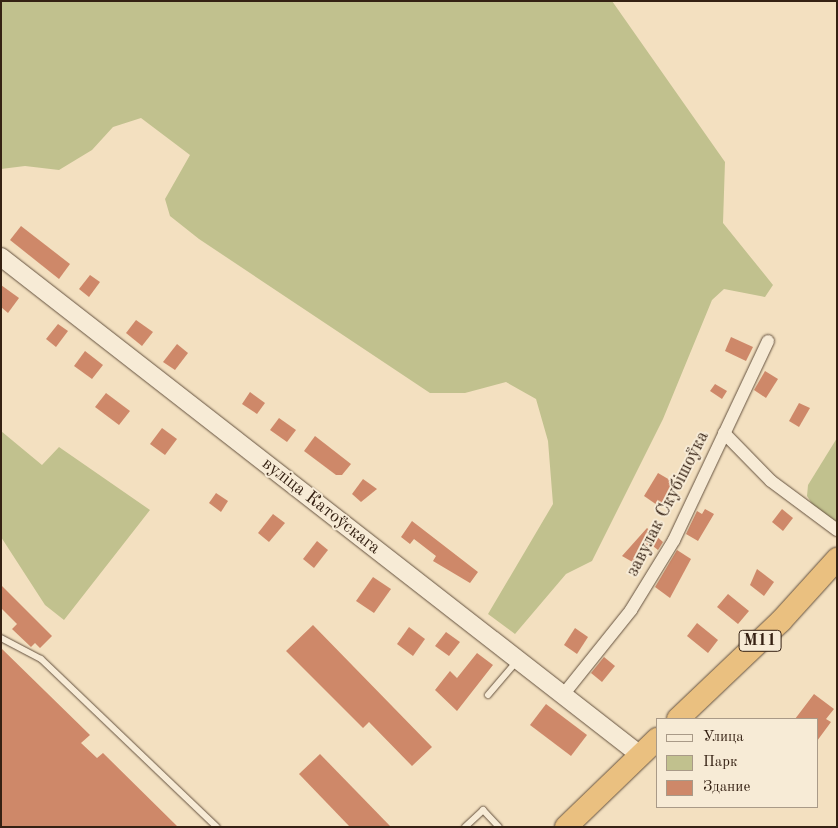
<!DOCTYPE html>
<meta charset="utf-8">
<style>
body{margin:0}
#map{position:relative;width:838px;height:828px;overflow:hidden;background:#f3e0c0;font-family:"Old Standard TT",serif}
div>[style]{position:absolute}
.green>*{inset:0;background:#c1c18e}
.building>*{inset:0;background:#ce8869}
.roads{filter:drop-shadow(0 0 1px #64513e) drop-shadow(0 0 1px #64513e)}
.lane>*{height:6px;margin:-3px;padding:0 3px;transform-origin:3px;border-radius:3px;background:#f7ebd6}
.street>*{height:12px;margin:-6px;padding:0 6px;transform-origin:6px;border-radius:6px;background:#f7ebd6}
.secondary>*{height:18px;margin:-9px;padding:0 9px;transform-origin:9px;border-radius:9px;background:#f7ebd6}
.highway>*{height:22px;margin:-11px;padding:0 11px;transform-origin:11px;border-radius:11px;background:#eac080}
span{translate:-50% -50%;white-space:nowrap;text-align:center;line-height:1.15;-webkit-text-stroke:4px #f7ebd6;paint-order:stroke}
.shield-label span{padding:1px 4px;background:#f7ebd6;border:1px solid;border-radius:4px;-webkit-text-stroke-width:0}
.shield-label{font-size:16px;color:#352113;font-weight:700}
.street-label{font-size:18px;color:#352113}
.frame{position:absolute;inset:0;border:2px solid #352113;pointer-events:none}
.legend{position:absolute;left:656px;top:718px;width:162px;height:90px;box-sizing:border-box;background:#f7ebd6;border:1px solid #a99a88;margin:0;padding:6px 9px;list-style:none;font-size:15px;color:#352113}
.legend li{display:flex;align-items:center;gap:10px;height:25px}
.legend b{width:25px;border:1px solid #a99a88}
</style>
<div id="map">
<div class="green">
<i style="clip-path:polygon(1px 1px,612px 1px,725px 162px,723px 223px,773px 285px,765px 297px,724px 289px,712px 300px,663px 419px,592px 561px,566px 574px,515px 634px,488px 614px,553px 504px,548px 441px,536px 399px,506px 382px,465px 393px,430px 393px,199px 239px,170px 216px,165px 199px,190px 155px,141px 118px,113px 127px,92px 150px,59px 170px,25px 166px,1px 169px)"></i>
<i style="clip-path:polygon(1px 431px,42px 465px,59px 447px,150px 510px,64px 620px,45px 605px,1px 537px)"></i>
<i style="clip-path:polygon(837px 438px,837px 522px,814px 507px,807px 496px,808px 485px)"></i>
</div>
<div class="building">
<i style="clip-path:polygon(21px 226px,70px 264px,59px 279px,10px 240px)"></i>
<i style="clip-path:polygon(90px 275px,100px 282px,89px 297px,79px 289px)"></i>
<i style="clip-path:polygon(1px 285px,19px 298px,8px 313px,1px 307px)"></i>
<i style="clip-path:polygon(136px 320px,153px 332px,142px 346px,126px 333px)"></i>
<i style="clip-path:polygon(58px 324px,68px 331px,56px 347px,46px 339px)"></i>
<i style="clip-path:polygon(731px 337px,753px 347px,746px 361px,725px 351px)"></i>
<i style="clip-path:polygon(177px 344px,188px 353px,175px 370px,163px 362px)"></i>
<i style="clip-path:polygon(85px 351px,103px 365px,92px 379px,74px 366px)"></i>
<i style="clip-path:polygon(765px 371px,778px 379px,766px 398px,754px 390px)"></i>
<i style="clip-path:polygon(715px 384px,727px 391px,722px 399px,710px 391px)"></i>
<i style="clip-path:polygon(250px 392px,265px 403px,257px 414px,242px 404px)"></i>
<i style="clip-path:polygon(106px 393px,130px 411px,119px 425px,95px 407px)"></i>
<i style="clip-path:polygon(799px 403px,810px 408px,799px 427px,789px 421px)"></i>
<i style="clip-path:polygon(279px 418px,296px 430px,287px 442px,270px 430px)"></i>
<i style="clip-path:polygon(162px 428px,177px 439px,165px 455px,150px 444px)"></i>
<i style="clip-path:polygon(315px 436px,351px 464px,342px 475px,336px 475px,304px 451px)"></i>
<i style="clip-path:polygon(658px 473px,675px 483px,660px 507px,644px 496px)"></i>
<i style="clip-path:polygon(363px 479px,377px 489px,361px 502px,352px 494px)"></i>
<i style="clip-path:polygon(216px 493px,228px 501px,221px 512px,209px 503px)"></i>
<i style="clip-path:polygon(705px 509px,714px 514px,698px 541px,686px 534px,697px 511px,702px 514px)"></i>
<i style="clip-path:polygon(782px 509px,793px 518px,783px 531px,772px 522px)"></i>
<i style="clip-path:polygon(273px 514px,285px 523px,269px 542px,258px 533px)"></i>
<i style="clip-path:polygon(412px 521px,478px 572px,470px 583px,433px 561px,436px 556px,414px 539px,410px 544px,401px 537px)"></i>
<i style="clip-path:polygon(647px 528px,663px 542px,658px 550px,649px 543px,636px 564px,622px 556px)"></i>
<i style="clip-path:polygon(317px 541px,328px 550px,314px 568px,303px 559px)"></i>
<i style="clip-path:polygon(677px 550px,691px 559px,670px 598px,655px 587px)"></i>
<i style="clip-path:polygon(757px 569px,774px 582px,764px 596px,750px 585px)"></i>
<i style="clip-path:polygon(373px 577px,391px 589px,374px 613px,356px 601px)"></i>
<i style="clip-path:polygon(1px 585px,52px 636px,40px 648px,35px 643px,31px 647px,12px 629px,17px 624px,1px 608px)"></i>
<i style="clip-path:polygon(728px 594px,749px 611px,738px 624px,717px 607px)"></i>
<i style="clip-path:polygon(697px 623px,718px 640px,708px 653px,687px 636px)"></i>
<i style="clip-path:polygon(313px 625px,432px 747px,412px 766px,369px 722px,363px 728px,286px 651px)"></i>
<i style="clip-path:polygon(409px 627px,425px 639px,413px 656px,397px 644px)"></i>
<i style="clip-path:polygon(575px 628px,588px 637px,577px 654px,564px 645px)"></i>
<i style="clip-path:polygon(446px 632px,460px 642px,449px 656px,435px 646px)"></i>
<i style="clip-path:polygon(1px 648px,90px 735px,81px 743px,97px 758px,103px 753px,178px 827px,1px 827px)"></i>
<i style="clip-path:polygon(477px 653px,493px 665px,457px 711px,435px 690px,450px 671px,457px 678px)"></i>
<i style="clip-path:polygon(604px 657px,615px 666px,602px 682px,591px 673px)"></i>
<i style="clip-path:polygon(814px 694px,834px 709px,826px 719px,831px 722px,817px 741px,817px 719px,795px 719px)"></i>
<i style="clip-path:polygon(546px 704px,587px 735px,571px 756px,530px 725px)"></i>
<i style="clip-path:polygon(320px 754px,391px 827px,350px 827px,299px 774px)"></i>
</div>
<div class="roads">
<div class="lane">
<i style="left:1px;top:638px;width:45px;rotate:27.7deg"></i>
<i style="left:41px;top:659px;width:243px;rotate:43.7deg"></i>
<i style="left:488px;top:695px;width:45px;rotate:-49.5deg"></i>
<i style="left:465px;top:827px;width:25px;rotate:-43deg"></i>
<i style="left:483px;top:810px;width:23px;rotate:47deg"></i>
</div>
<div class="street">
<i style="left:724px;top:433px;width:67px;rotate:45.6deg"></i>
<i style="left:771px;top:481px;width:82px;rotate:36.6deg"></i>
<i style="left:563px;top:695px;width:109px;rotate:-51.3deg"></i>
<i style="left:631px;top:610px;width:82px;rotate:-58.4deg"></i>
<i style="left:674px;top:540px;width:220px;rotate:-64.7deg"></i>
</div>
<div class="secondary">
<i style="left:1px;top:257px;width:810px;rotate:37.93deg"></i>
</div>
<div class="highway">
<i style="left:678px;top:719px;width:142px;rotate:-43.6deg"></i>
<i style="left:781px;top:621px;width:84px;rotate:-47.9deg"></i>
<i style="left:566px;top:827px;width:127px;rotate:-44deg"></i>
</div>
</div>
<div class="shield-label">
<span style="left:760px;top:641px">М11</span>
</div>
<div class="street-label">
<span style="left:668px;top:504px;rotate:-63deg">завулак Скубішоўка</span>
<span style="left:321px;top:506px;rotate:38deg">вуліца Катоўскага</span>
</div>
<div class="frame"></div>
<ul class="legend">
<li><b style="height:6px;background:#f7ebd6"></b>Улица</li>
<li><b style="height:14px;background:#c1c18e"></b>Парк</li>
<li><b style="height:14px;background:#ce8869"></b>Здание</li>
</ul>
</div>
